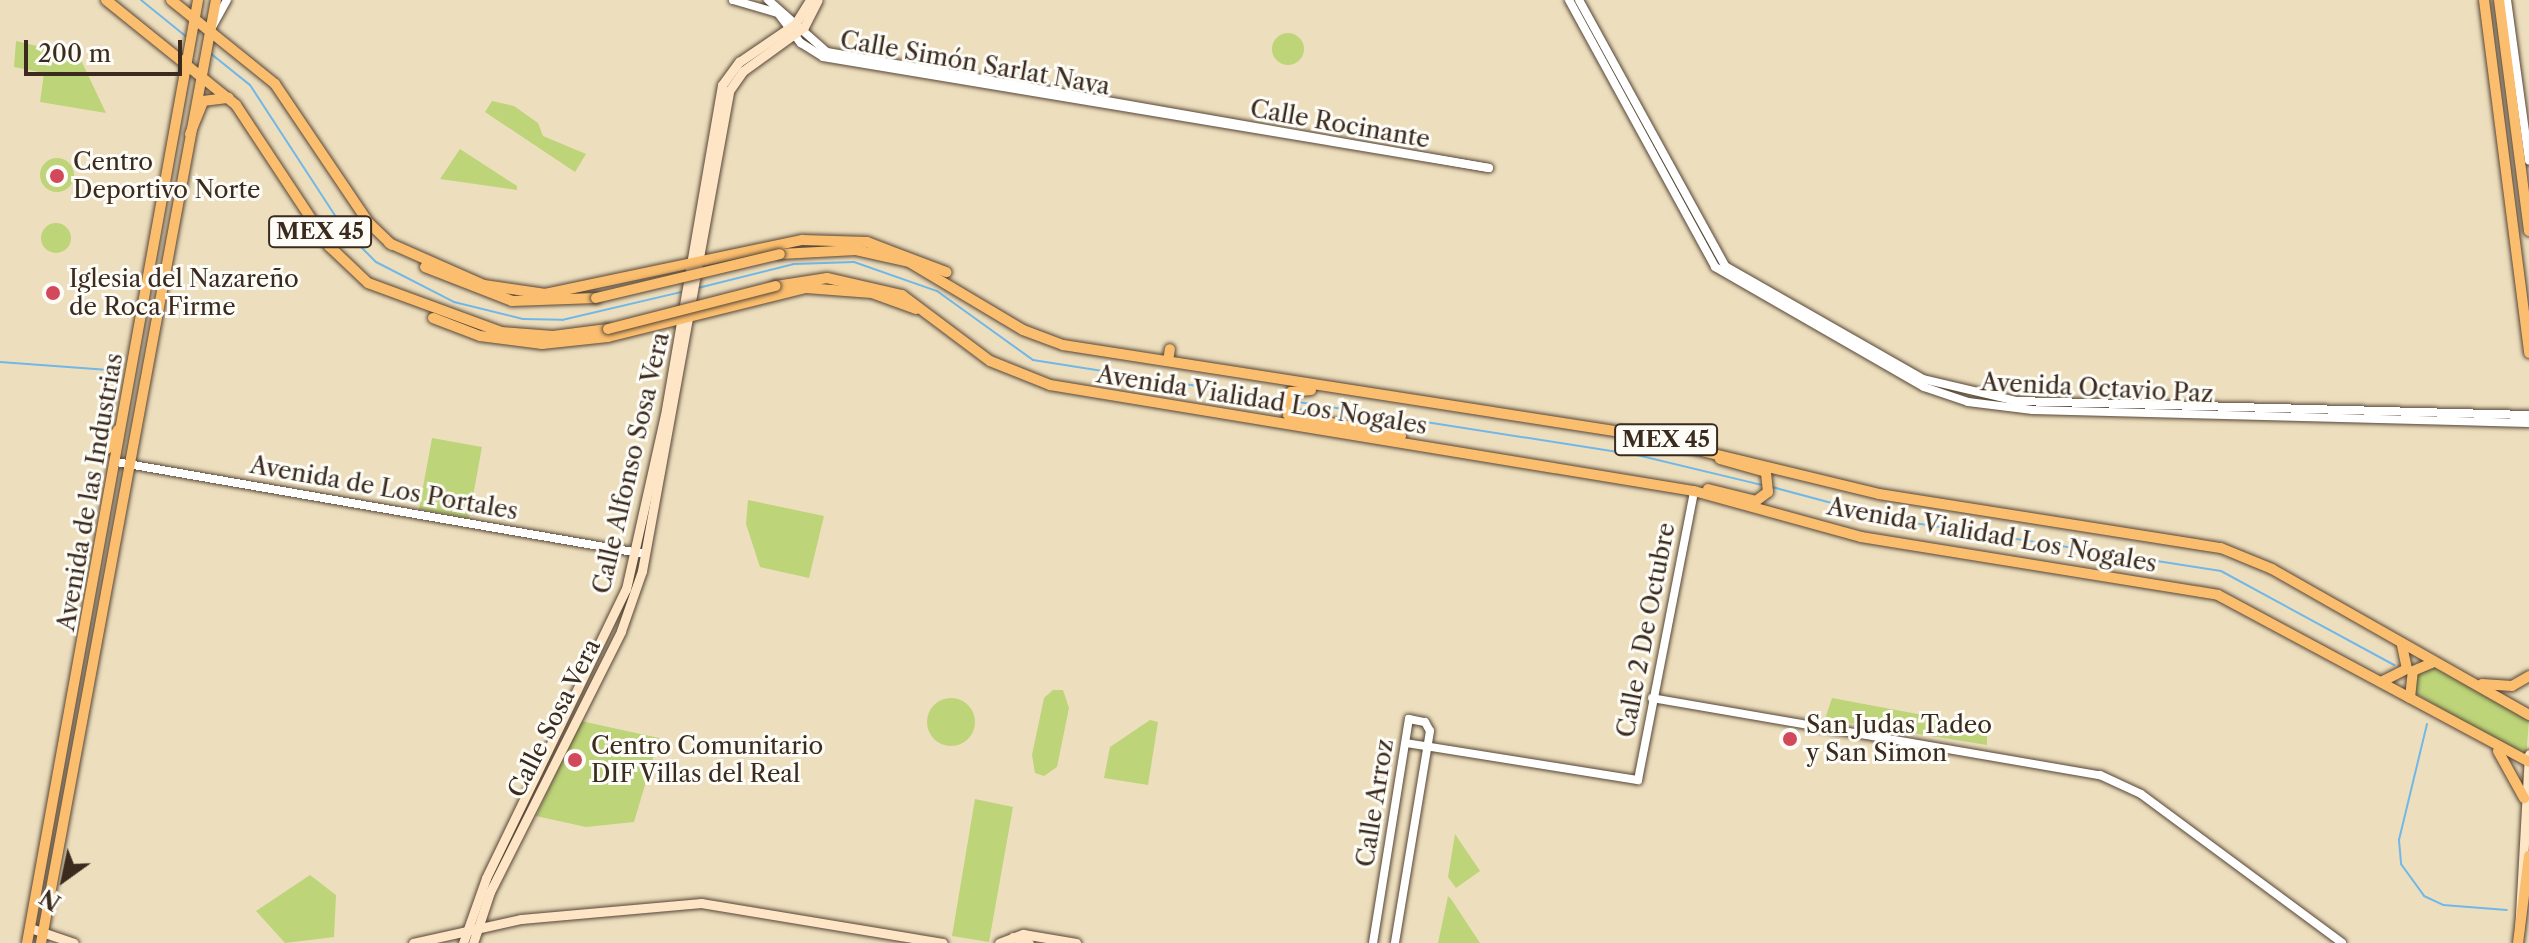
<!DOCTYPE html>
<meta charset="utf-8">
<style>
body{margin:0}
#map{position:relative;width:2529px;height:943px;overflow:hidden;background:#eddfbe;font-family:"Libre Caslon Text",serif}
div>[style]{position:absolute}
.green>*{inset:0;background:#bdd479}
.round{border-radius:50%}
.stream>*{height:2px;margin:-1px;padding:0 1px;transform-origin:1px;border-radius:1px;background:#71b7e8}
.roads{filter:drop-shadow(0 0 2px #564536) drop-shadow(0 0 2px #564536)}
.tertiary>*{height:8px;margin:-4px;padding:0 4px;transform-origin:4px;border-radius:4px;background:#fff}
.secondary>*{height:9px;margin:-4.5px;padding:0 4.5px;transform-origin:4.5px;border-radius:4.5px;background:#fde5c5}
.primary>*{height:10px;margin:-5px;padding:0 5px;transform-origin:5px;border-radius:5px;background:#fbbe6e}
.trunk>*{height:10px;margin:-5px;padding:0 5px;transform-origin:5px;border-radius:5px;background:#fbbe6e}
.bridges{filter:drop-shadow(0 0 2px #564536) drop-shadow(0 0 2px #564536)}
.trunk-bridge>*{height:10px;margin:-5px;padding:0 5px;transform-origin:5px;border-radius:5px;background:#fbbe6e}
.dots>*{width:22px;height:22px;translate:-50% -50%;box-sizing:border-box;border:4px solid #fdfcf7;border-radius:50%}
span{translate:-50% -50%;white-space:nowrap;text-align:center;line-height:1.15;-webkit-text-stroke:6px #fdfcf7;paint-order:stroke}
.shield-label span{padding:2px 6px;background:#fdfcf7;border:2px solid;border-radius:6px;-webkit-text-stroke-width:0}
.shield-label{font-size:22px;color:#3b2a1e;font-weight:700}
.street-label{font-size:24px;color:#3b2a1e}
.poi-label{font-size:24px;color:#3b2a1e}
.left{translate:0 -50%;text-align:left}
.north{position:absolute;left:24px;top:839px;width:80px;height:80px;-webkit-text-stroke:6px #fdfcf7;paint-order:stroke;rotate:213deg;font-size:22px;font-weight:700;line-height:32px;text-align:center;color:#3b2a1e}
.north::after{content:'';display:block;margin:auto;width:28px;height:36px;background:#3b2a1e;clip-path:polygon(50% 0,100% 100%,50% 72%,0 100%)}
.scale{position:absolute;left:24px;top:40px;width:158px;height:36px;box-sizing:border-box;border:4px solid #3b2a1e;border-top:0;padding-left:10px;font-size:24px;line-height:28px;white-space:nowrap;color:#3b2a1e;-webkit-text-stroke:6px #fdfcf7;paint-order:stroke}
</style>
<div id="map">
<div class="green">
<i class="round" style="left:1272px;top:33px;width:32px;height:32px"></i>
<i style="clip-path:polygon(16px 41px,79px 56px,106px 113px,40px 102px,44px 73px,14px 67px)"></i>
<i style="clip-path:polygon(492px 101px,514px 106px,538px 123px,543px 136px,586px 154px,575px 172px,485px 112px)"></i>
<i style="clip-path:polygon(460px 149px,517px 186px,517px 190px,440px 179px)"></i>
<i class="round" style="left:40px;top:158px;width:34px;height:34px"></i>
<i class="round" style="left:41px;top:223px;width:30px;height:30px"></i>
<i style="clip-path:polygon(432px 438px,482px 447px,469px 518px,419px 509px)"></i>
<i style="clip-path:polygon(748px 500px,824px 516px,809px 578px,760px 567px,746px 524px)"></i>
<i style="clip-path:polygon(2429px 665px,2529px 720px,2526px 758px,2413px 692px,2411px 678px)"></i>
<i style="clip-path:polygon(1053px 690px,1063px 690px,1069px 708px,1057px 767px,1044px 776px,1035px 773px,1032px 755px,1044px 698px)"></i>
<i style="clip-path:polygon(1832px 698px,1987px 727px,1987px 745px,1825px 719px)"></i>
<i class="round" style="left:927px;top:698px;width:48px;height:48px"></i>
<i style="clip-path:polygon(1150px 720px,1158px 722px,1148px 785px,1104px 778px,1110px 747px)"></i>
<i style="clip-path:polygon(581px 721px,659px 738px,634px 822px,586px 827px,536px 816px)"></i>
<i style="clip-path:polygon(975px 799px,1013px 807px,989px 942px,952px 936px)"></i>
<i style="clip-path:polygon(1455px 834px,1480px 871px,1456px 888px,1448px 877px)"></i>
<i style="clip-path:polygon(310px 875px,336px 895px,334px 937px,285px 943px,256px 911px)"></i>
<i style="clip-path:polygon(1448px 896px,1451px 899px,1480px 943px,1438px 943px)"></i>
</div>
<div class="stream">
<i style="left:141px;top:0;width:60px;rotate:39deg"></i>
<i style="left:210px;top:53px;width:51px;rotate:38.7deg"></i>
<i style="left:250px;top:85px;width:176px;rotate:56.9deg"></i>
<i style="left:346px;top:232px;width:42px;rotate:45deg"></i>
<i style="left:376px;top:262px;width:88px;rotate:27.1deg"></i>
<i style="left:454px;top:302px;width:71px;rotate:13.8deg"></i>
<i style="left:523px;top:319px;width:39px;rotate:1deg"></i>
<i style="left:562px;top:320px;width:122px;rotate:-13.2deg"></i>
<i style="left:698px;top:288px;width:99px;rotate:-14deg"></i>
<i style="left:794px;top:264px;width:60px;rotate:-1.9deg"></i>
<i style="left:854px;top:262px;width:88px;rotate:19.3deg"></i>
<i style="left:937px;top:291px;width:118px;rotate:35.7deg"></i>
<i style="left:1033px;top:360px;width:256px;rotate:9deg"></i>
<i style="left:0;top:362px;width:109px;rotate:4.2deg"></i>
<i style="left:1292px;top:401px;width:349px;rotate:8.9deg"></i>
<i style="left:1637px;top:455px;width:129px;rotate:13.5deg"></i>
<i style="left:1772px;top:487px;width:127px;rotate:15deg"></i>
<i style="left:1895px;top:520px;width:330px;rotate:8.9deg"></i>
<i style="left:2221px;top:571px;width:197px;rotate:28.5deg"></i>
<i style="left:2427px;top:724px;width:119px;rotate:103.6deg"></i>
<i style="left:2399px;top:840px;width:24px;rotate:85deg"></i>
<i style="left:2401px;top:864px;width:39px;rotate:54deg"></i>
<i style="left:2424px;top:896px;width:21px;rotate:25deg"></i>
<i style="left:2443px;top:905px;width:64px;rotate:4.5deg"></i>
</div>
<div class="roads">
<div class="tertiary">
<i style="left:733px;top:0;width:47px;rotate:16.1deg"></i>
<i style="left:778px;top:13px;width:38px;rotate:53deg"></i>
<i style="left:801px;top:43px;width:26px;rotate:32deg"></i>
<i style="left:823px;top:57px;width:675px;rotate:9.46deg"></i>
<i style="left:1489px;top:168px;width:672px;rotate:-170.06deg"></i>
<i style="left:827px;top:52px;width:79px;rotate:-138.6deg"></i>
<i style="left:1569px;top:0;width:304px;rotate:61.3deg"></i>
<i style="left:1715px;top:267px;width:241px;rotate:29.9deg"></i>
<i style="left:1924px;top:387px;width:46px;rotate:18.8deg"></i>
<i style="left:1968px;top:402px;width:65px;rotate:7deg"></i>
<i style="left:2033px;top:410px;width:496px;rotate:1.5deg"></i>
<i style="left:1579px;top:0;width:303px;rotate:61.2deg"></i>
<i style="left:1725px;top:266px;width:228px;rotate:29.7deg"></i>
<i style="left:1923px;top:379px;width:97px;rotate:13.2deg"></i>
<i style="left:2017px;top:401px;width:512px;rotate:1.57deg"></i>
<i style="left:2507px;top:0;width:162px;rotate:82.2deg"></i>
<i style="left:212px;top:27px;width:31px;rotate:-61deg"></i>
<i style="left:116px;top:462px;width:537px;rotate:9.87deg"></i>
<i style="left:1652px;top:698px;width:455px;rotate:9.8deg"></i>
<i style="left:2100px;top:775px;width:45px;rotate:24.9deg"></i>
<i style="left:2141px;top:794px;width:250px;rotate:36.5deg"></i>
<i style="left:1406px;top:743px;width:235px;rotate:9.1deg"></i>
<i style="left:1638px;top:780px;width:294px;rotate:-79deg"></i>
<i style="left:1373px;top:943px;width:227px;rotate:-80.9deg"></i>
<i style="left:1409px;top:719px;width:16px;rotate:11deg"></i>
<i style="left:1425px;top:722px;width:10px;rotate:61deg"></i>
<i style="left:1430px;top:731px;width:215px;rotate:99.4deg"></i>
</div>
<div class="secondary">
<i style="left:30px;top:928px;width:46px;rotate:18.8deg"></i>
<i style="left:2519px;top:933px;width:179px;rotate:-86.8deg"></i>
<i style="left:1013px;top:937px;width:17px;rotate:21deg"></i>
<i style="left:413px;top:943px;width:111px;rotate:-12.5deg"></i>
<i style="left:521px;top:919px;width:181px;rotate:-5.1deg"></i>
<i style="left:701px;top:903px;width:245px;rotate:9.4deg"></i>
<i style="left:463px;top:943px;width:69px;rotate:-70.5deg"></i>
<i style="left:486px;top:878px;width:321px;rotate:-64.2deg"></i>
<i style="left:626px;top:589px;width:178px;rotate:-77.4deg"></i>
<i style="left:665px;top:415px;width:335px;rotate:-80.2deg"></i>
<i style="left:722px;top:85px;width:29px;rotate:-54deg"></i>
<i style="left:739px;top:62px;width:68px;rotate:-34.2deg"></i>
<i style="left:795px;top:24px;width:28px;rotate:-58deg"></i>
<i style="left:473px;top:943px;width:54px;rotate:-71.6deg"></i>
<i style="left:490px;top:892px;width:292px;rotate:-63.3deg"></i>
<i style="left:621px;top:631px;width:64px;rotate:-70.7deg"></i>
<i style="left:642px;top:571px;width:488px;rotate:-79.7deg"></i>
<i style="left:729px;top:91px;width:24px;rotate:-55deg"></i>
<i style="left:743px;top:71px;width:75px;rotate:-35.8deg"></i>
<i style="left:804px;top:27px;width:30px;rotate:-63deg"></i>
<i style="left:999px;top:943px;width:26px;rotate:-21deg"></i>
<i style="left:1023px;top:934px;width:54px;rotate:9.6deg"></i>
</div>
<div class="primary">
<i style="left:2484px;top:0;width:356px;rotate:82.7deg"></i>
<i style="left:2499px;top:0;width:233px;rotate:82.6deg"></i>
<i style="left:107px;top:449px;width:22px;rotate:-60deg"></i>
<i style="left:27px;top:943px;width:958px;rotate:-79.72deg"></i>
<i style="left:41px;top:943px;width:959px;rotate:-79.49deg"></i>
<i style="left:2518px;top:943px;width:88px;rotate:-82.8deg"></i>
</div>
<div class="trunk">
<i style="left:106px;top:0;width:167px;rotate:38.9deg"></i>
<i style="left:236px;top:105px;width:169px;rotate:56.6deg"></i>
<i style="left:329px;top:246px;width:54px;rotate:43.5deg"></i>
<i style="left:368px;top:283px;width:142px;rotate:20.2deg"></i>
<i style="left:501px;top:332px;width:52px;rotate:4.4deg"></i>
<i style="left:553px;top:336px;width:55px;rotate:-7.3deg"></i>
<i style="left:171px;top:0;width:134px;rotate:38.9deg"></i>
<i style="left:275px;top:84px;width:166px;rotate:56deg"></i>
<i style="left:368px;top:222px;width:33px;rotate:44deg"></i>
<i style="left:190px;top:134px;width:35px;rotate:-68deg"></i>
<i style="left:203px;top:101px;width:26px;rotate:-7deg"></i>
<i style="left:389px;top:243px;width:104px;rotate:23.9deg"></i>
<i style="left:484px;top:285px;width:62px;rotate:8.4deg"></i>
<i style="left:545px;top:294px;width:263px;rotate:-11.9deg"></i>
<i style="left:802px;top:240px;width:65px;rotate:1.8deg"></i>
<i style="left:867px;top:242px;width:85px;rotate:20.8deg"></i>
<i style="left:780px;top:254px;width:76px;rotate:-3deg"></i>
<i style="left:856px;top:250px;width:54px;rotate:12.8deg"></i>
<i style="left:909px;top:262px;width:133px;rotate:30.8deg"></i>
<i style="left:1023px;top:330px;width:43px;rotate:20.6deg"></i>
<i style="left:1063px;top:345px;width:571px;rotate:8.87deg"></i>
<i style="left:1627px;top:433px;width:259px;rotate:13.6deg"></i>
<i style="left:1879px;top:494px;width:346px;rotate:9deg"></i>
<i style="left:2221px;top:548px;width:55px;rotate:22.4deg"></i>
<i style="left:2272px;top:569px;width:296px;rotate:29.6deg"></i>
<i style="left:425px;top:267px;width:93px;rotate:21.3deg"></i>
<i style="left:512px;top:301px;width:84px;rotate:-2deg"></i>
<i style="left:776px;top:286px;width:52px;rotate:-8.9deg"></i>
<i style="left:827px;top:278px;width:77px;rotate:12.8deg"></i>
<i style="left:902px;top:295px;width:110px;rotate:36.9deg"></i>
<i style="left:990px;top:361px;width:65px;rotate:21.8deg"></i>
<i style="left:1050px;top:385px;width:653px;rotate:9.35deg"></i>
<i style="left:1694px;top:491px;width:173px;rotate:15.4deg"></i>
<i style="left:1861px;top:537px;width:362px;rotate:9.2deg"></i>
<i style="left:2218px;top:595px;width:353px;rotate:28.2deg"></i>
<i style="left:433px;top:318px;width:50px;rotate:21deg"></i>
<i style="left:480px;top:336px;width:63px;rotate:7.4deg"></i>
<i style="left:542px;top:344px;width:66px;rotate:-6.1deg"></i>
<i style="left:608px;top:337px;width:204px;rotate:-13.9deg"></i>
<i style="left:806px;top:288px;width:66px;rotate:4.3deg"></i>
<i style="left:872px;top:293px;width:47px;rotate:20deg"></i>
<i style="left:1168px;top:361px;width:12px;rotate:-81deg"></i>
<i style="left:1311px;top:390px;width:20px;rotate:174deg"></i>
<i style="left:1291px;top:392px;width:23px;rotate:97deg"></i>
<i style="left:1288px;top:415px;width:115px;rotate:10.5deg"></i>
<i style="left:1708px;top:489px;width:49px;rotate:14deg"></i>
<i style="left:1756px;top:501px;width:15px;rotate:-37deg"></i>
<i style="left:1768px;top:492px;width:20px;rotate:-96deg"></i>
<i style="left:1766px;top:472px;width:48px;rotate:-164.2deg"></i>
<i style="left:2381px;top:682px;width:29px;rotate:-27deg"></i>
<i style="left:2407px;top:669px;width:25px;rotate:-102deg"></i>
<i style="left:2482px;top:684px;width:30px;rotate:4deg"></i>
<i style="left:2512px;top:686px;width:20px;rotate:-30deg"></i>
<i style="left:2410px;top:698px;width:27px;rotate:-84deg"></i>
<i style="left:2413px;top:671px;width:23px;rotate:-23deg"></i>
<i style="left:2498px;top:751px;width:54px;rotate:61deg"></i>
</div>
</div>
<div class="bridges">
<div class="trunk-bridge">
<i style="left:596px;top:298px;width:189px;rotate:-13.4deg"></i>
<i style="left:608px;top:329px;width:173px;rotate:-14.4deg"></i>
</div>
</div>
<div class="dots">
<i style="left:57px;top:176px;background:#d1495b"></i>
<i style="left:53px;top:293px;background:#d1495b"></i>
<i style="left:1790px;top:739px;background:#d1495b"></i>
<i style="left:575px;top:760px;background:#d1495b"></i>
</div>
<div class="shield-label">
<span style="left:320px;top:232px">MEX 45</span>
<span style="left:1666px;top:440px">MEX 45</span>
</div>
<div class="street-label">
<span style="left:975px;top:63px;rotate:10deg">Calle Simón Sarlat Nava</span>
<span style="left:1340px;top:124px;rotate:10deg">Calle Rocinante</span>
<span style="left:2097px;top:388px;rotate:3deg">Avenida Octavio Paz</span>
<span style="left:1262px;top:400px;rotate:9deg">Avenida Vialidad Los Nogales</span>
<span style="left:631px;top:463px;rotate:-77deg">Calle Alfonso Sosa Vera</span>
<span style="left:384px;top:488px;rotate:10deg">Avenida de Los Portales</span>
<span style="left:90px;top:492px;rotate:-80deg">Avenida de las Industrias</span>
<span style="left:1992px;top:535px;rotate:10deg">Avenida Vialidad Los Nogales</span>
<span style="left:1646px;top:630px;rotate:-79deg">Calle 2 De Octubre</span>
<span style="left:554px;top:718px;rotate:-63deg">Calle Sosa Vera</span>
<span style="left:1375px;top:803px;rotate:-81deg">Calle Arroz</span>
</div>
<div class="poi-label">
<span class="left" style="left:73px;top:176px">Centro<br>Deportivo Norte</span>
<span class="left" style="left:69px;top:293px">Iglesia del Nazareño<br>de Roca Firme</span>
<span class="left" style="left:1806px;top:739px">San Judas Tadeo<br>y San Simon</span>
<span class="left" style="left:591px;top:760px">Centro Comunitario<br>DIF Villas del Real</span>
</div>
<div class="north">N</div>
<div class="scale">200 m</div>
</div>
